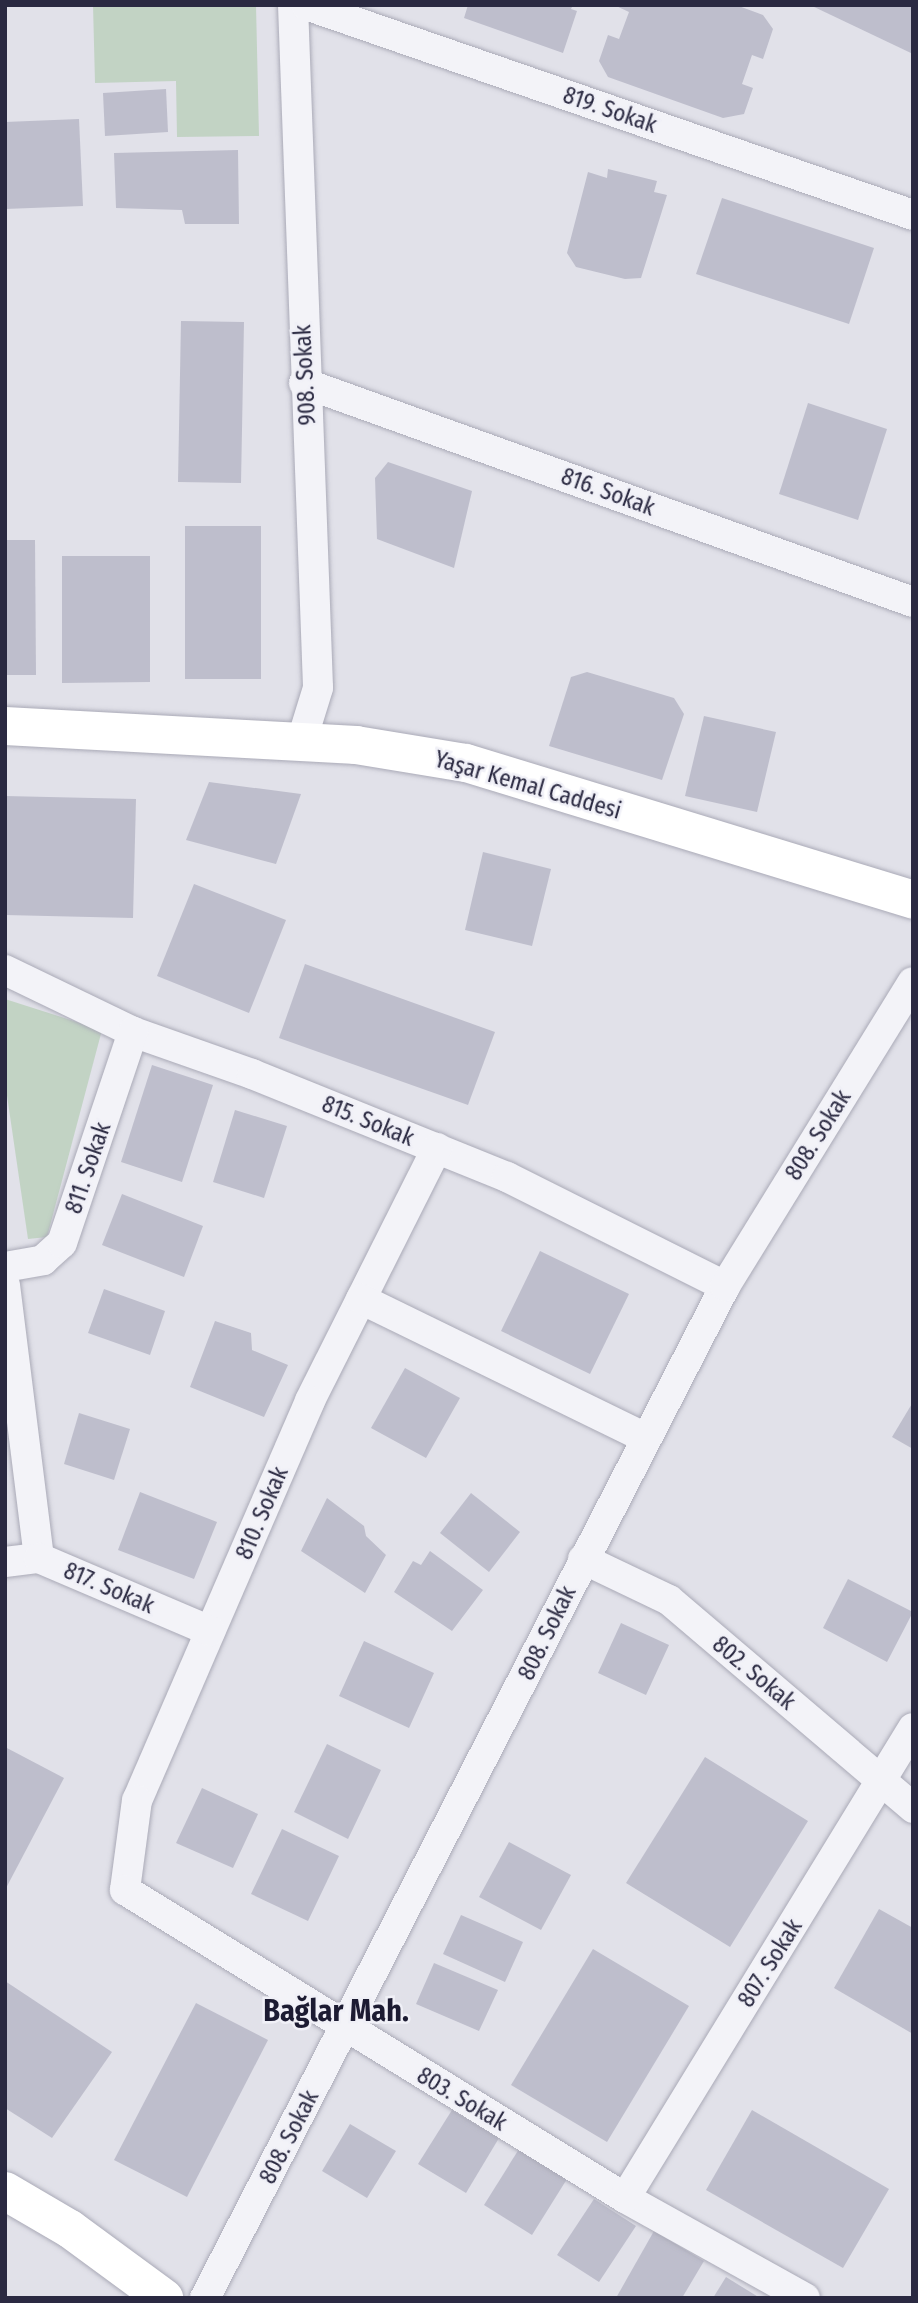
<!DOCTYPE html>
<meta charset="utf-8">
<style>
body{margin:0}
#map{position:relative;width:918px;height:2303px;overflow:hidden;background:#e1e1e9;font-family:"Fira Sans Condensed",sans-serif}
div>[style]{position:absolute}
.green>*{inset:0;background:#c2d3c4}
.building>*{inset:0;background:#bebecc}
.roads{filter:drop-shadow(0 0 2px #aaaab7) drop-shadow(0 0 2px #aaaab7)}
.street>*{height:30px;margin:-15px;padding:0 15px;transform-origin:15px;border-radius:15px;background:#f3f3f8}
.secondary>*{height:38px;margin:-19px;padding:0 19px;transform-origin:19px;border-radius:19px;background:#fff}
span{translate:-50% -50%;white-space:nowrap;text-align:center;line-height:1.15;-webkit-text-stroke:5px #f0f0f7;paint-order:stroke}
.street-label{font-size:23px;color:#2a2941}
.district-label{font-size:30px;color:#1c1b32;font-weight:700}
.frame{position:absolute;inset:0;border:7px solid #2a2941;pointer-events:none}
</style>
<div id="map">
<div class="green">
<i style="clip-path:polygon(93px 5px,256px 5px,259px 136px,177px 137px,176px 81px,95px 83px)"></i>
<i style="clip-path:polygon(5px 999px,102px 1030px,47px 1237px,28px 1239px,5px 1082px)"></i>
</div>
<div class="building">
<i style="clip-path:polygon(468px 5px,573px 5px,571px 9px,577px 11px,563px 53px,464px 18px)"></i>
<i style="clip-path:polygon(614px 5px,736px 5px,763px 15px,773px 29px,763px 59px,752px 55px,742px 84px,753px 88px,744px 114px,723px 118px,608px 77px,599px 61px,608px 35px,619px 39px,629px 12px)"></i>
<i style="clip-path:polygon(810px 5px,913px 5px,913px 54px)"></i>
<i style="clip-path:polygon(166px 89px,168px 132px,105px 136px,103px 93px)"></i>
<i style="clip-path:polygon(79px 119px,83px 206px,5px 209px,5px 122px)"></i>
<i style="clip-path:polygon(238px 150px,239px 224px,185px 224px,182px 210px,116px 208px,114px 153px)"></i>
<i style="clip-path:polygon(608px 169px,657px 181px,654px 192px,667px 195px,641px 278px,625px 279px,576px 267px,567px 253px,588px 172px,607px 178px)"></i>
<i style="clip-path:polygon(722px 198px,874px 248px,849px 324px,696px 274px)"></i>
<i style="clip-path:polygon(181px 321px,244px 322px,241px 483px,178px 482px)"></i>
<i style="clip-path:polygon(808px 403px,887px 429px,858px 520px,779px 494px)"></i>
<i style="clip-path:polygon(388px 462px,472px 491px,454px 568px,377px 539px,375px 478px)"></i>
<i style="clip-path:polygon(185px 526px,261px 526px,261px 679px,185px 679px)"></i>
<i style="clip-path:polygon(5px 540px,35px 540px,36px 675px,5px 675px)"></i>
<i style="clip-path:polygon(62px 556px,150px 556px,150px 682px,62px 683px)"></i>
<i style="clip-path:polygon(587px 672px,674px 698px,684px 714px,662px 780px,549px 746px,571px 677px)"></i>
<i style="clip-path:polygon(704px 716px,776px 732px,757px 812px,685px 796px)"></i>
<i style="clip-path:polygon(209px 782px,301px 794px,276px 864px,186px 840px)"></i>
<i style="clip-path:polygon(5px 796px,136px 799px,133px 918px,5px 915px)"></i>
<i style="clip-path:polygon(483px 852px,551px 869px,532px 946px,465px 930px)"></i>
<i style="clip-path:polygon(194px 884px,286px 920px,249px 1013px,157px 976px)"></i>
<i style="clip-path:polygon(305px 964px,495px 1032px,468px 1105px,279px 1038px)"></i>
<i style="clip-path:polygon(152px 1065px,213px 1085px,182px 1182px,121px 1162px)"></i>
<i style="clip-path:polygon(235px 1110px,287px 1126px,264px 1198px,213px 1182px)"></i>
<i style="clip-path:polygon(122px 1194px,203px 1226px,184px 1277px,102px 1245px)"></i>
<i style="clip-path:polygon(540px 1251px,629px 1294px,590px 1374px,501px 1331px)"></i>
<i style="clip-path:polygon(104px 1289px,165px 1311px,150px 1355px,88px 1333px)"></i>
<i style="clip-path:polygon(215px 1321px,251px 1333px,252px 1350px,288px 1365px,264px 1417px,190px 1387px)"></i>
<i style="clip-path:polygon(405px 1368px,460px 1398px,426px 1458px,371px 1428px)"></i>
<i style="clip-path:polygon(913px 1402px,913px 1449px,892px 1437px)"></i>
<i style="clip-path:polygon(79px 1413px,130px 1429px,114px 1480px,64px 1464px)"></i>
<i style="clip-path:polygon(140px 1492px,217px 1522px,194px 1579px,118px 1550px)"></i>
<i style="clip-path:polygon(471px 1493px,520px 1532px,489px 1572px,440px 1533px)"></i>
<i style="clip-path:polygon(327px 1498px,364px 1526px,366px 1536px,386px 1555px,365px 1593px,301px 1551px)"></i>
<i style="clip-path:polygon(430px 1551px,483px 1590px,452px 1631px,394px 1592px,413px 1561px,421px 1565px)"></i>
<i style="clip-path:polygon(848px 1579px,913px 1612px,887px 1662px,823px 1628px)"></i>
<i style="clip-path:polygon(621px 1623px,669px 1645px,646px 1695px,598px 1673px)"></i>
<i style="clip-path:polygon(364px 1641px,434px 1673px,409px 1728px,339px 1696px)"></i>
<i style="clip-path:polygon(327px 1744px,381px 1770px,348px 1839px,294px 1812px)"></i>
<i style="clip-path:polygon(5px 1747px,64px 1778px,5px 1890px)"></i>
<i style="clip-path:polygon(705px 1757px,808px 1821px,730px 1947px,626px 1883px)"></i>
<i style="clip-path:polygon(202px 1788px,258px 1814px,233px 1868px,176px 1843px)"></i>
<i style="clip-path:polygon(282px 1829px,339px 1856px,308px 1921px,251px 1894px)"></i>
<i style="clip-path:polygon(509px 1842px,571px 1875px,541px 1930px,479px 1897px)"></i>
<i style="clip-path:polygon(879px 1909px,913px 1928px,913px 2034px,834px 1988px)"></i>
<i style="clip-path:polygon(461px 1915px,523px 1942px,505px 1982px,443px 1954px)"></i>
<i style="clip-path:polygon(593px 1949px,689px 2006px,607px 2142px,511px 2085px)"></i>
<i style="clip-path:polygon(434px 1963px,498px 1990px,479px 2031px,416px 2004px)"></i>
<i style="clip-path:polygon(5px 1981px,112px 2052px,52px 2138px,5px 2108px)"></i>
<i style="clip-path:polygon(196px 2003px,268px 2040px,187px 2197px,114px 2160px)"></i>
<i style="clip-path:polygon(452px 2110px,499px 2138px,466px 2193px,418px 2164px)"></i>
<i style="clip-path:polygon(752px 2110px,889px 2189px,843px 2268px,706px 2190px)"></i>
<i style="clip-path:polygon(350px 2124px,396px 2151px,367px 2198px,322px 2171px)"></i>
<i style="clip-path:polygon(519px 2149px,567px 2179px,532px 2235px,484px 2205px)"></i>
<i style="clip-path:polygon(594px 2199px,636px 2226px,599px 2282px,557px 2255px)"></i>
<i style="clip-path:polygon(654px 2231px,704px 2261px,682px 2298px,616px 2298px)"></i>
<i style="clip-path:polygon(726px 2277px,760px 2298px,713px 2298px)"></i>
</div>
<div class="roads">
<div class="street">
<i style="left:293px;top:5px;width:683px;rotate:87.9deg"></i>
<i style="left:318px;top:688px;width:58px;rotate:107.2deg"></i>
<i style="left:306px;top:5px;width:642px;rotate:19.08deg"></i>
<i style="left:304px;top:383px;width:647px;rotate:19.78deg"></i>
<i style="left:5px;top:970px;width:142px;rotate:25.8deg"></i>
<i style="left:133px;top:1032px;width:126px;rotate:19.4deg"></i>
<i style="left:252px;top:1074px;width:275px;rotate:22deg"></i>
<i style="left:507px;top:1177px;width:244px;rotate:26.6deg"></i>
<i style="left:437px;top:1148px;width:283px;rotate:116.7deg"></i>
<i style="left:310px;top:1401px;width:435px;rotate:113.4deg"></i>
<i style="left:137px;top:1800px;width:91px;rotate:97.6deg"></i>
<i style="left:125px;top:1890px;width:587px;rotate:31.63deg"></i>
<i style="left:625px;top:2198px;width:206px;rotate:29.1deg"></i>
<i style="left:5px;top:1267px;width:39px;rotate:-10deg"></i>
<i style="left:43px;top:1260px;width:25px;rotate:-42deg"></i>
<i style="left:62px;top:1243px;width:223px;rotate:-71.4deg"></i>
<i style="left:5px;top:1285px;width:275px;rotate:82.9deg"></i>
<i style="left:361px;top:1299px;width:315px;rotate:26deg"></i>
<i style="left:583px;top:1559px;width:95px;rotate:25.5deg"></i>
<i style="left:669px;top:1600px;width:321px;rotate:40.4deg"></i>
<i style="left:5px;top:1562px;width:34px;rotate:-7deg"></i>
<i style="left:39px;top:1558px;width:186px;rotate:23.1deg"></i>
<i style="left:625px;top:2198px;width:551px;rotate:-58.5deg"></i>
<i style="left:205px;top:2298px;width:1138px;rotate:-62.8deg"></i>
<i style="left:725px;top:1286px;width:357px;rotate:-58.3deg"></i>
</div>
<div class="secondary">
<i style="left:5px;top:726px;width:352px;rotate:3.1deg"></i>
<i style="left:356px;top:745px;width:111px;rotate:9.3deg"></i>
<i style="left:466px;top:763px;width:468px;rotate:17deg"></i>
<i style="left:5px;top:2191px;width:75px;rotate:30.3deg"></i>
<i style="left:70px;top:2229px;width:117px;rotate:36.3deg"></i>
</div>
</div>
<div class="street-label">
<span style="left:610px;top:110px;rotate:19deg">819. Sokak</span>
<span style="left:305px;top:375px;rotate:-93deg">908. Sokak</span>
<span style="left:608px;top:492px;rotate:20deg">816. Sokak</span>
<span style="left:528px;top:785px;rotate:16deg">Yaşar Kemal Caddesi</span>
<span style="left:368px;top:1121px;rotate:22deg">815. Sokak</span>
<span style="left:818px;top:1135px;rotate:-58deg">808. Sokak</span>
<span style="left:88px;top:1168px;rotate:-71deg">811. Sokak</span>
<span style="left:262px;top:1513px;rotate:-67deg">810. Sokak</span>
<span style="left:109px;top:1588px;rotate:23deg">817. Sokak</span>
<span style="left:547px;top:1633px;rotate:-64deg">808. Sokak</span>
<span style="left:754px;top:1673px;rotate:40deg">802. Sokak</span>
<span style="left:770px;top:1963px;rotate:-58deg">807. Sokak</span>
<span style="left:462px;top:2099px;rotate:31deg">803. Sokak</span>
<span style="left:289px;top:2137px;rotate:-63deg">808. Sokak</span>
</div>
<div class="district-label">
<span style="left:336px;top:2011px">Bağlar Mah.</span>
</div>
<div class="frame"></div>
</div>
